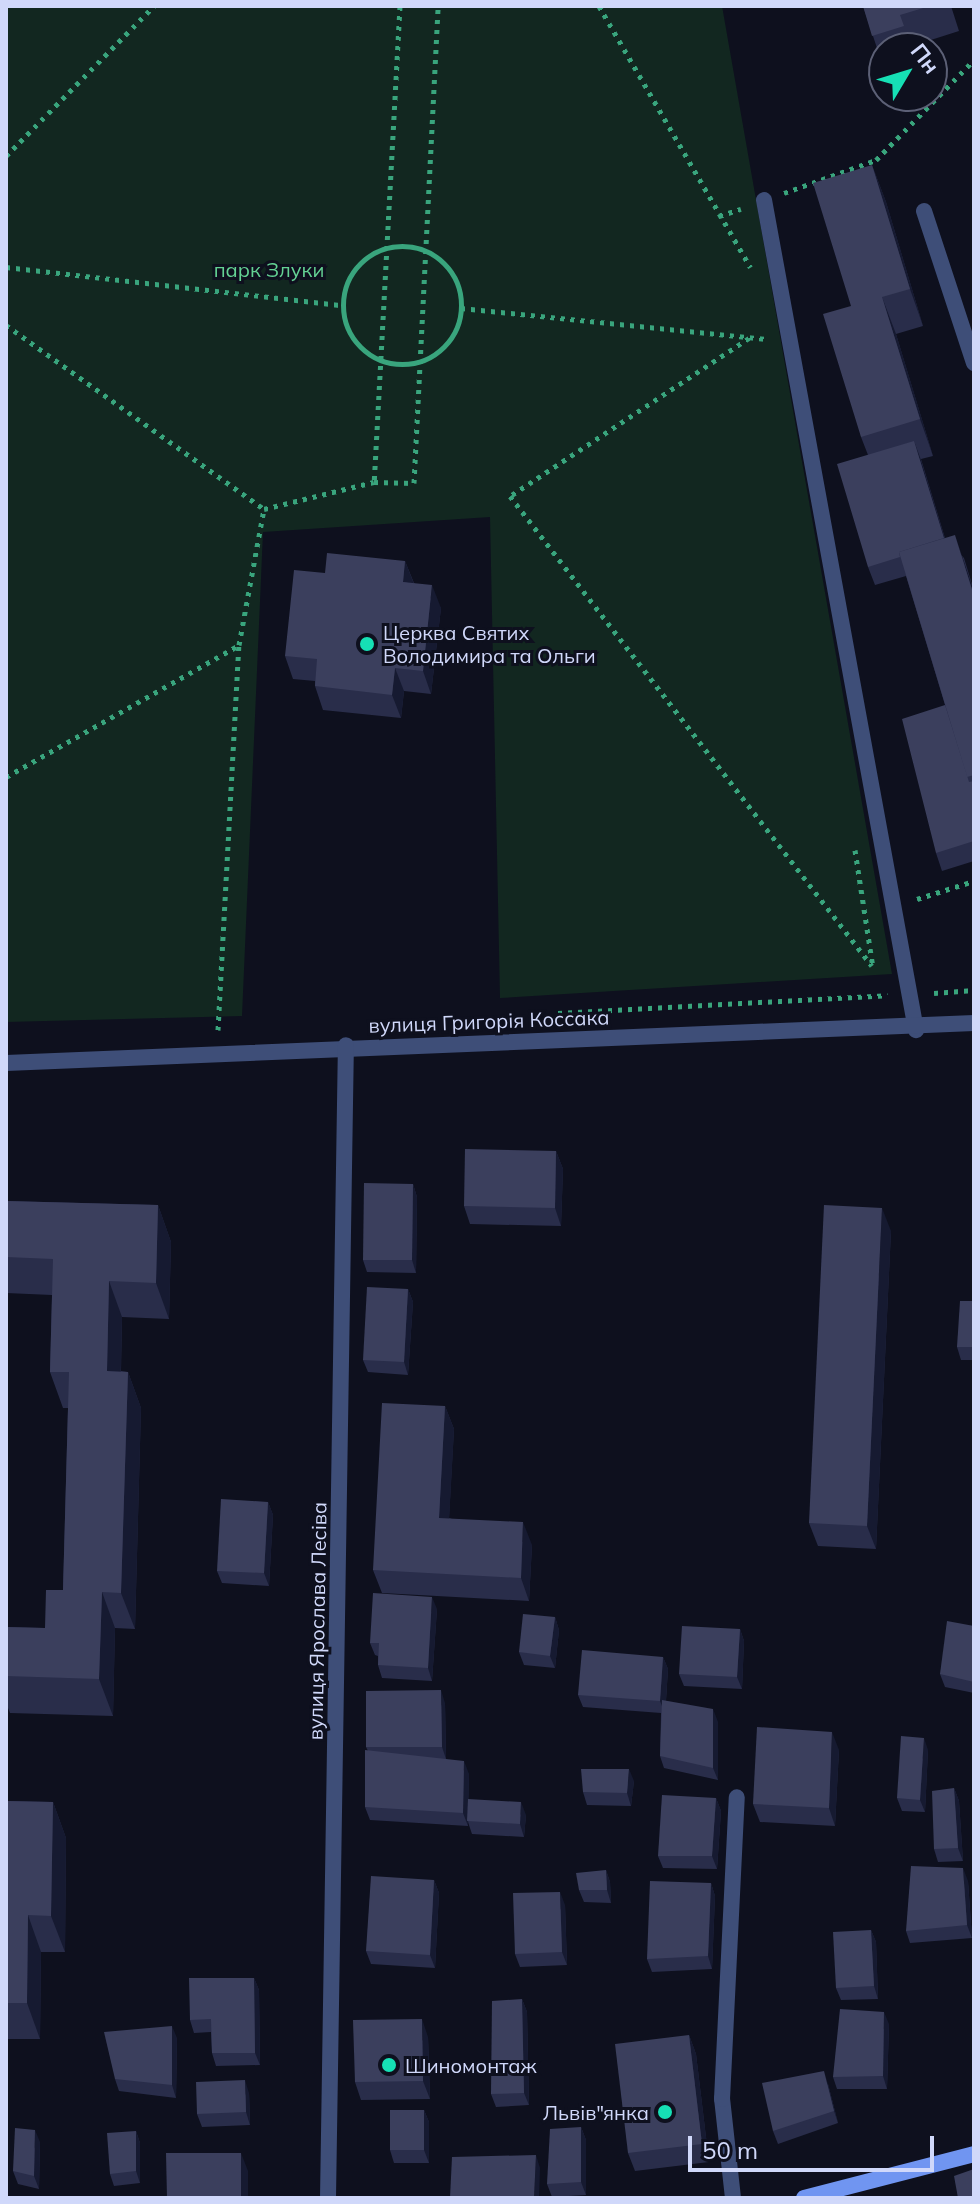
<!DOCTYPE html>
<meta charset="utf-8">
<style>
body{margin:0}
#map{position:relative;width:980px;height:2204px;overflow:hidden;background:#0e101e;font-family:Mulish,sans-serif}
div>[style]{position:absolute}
.green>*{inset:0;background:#122720}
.path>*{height:5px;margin-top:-2.5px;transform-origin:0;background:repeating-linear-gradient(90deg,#39a57d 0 4px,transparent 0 10px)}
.path>.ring{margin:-2.5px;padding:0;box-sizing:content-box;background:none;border:5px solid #39a57d;border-radius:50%}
.lane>*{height:16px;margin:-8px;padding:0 8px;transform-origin:8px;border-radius:8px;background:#3e4e78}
.street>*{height:16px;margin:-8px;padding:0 8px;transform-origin:8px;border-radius:8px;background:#3e4e78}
.secondary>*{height:16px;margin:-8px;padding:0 8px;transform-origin:8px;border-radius:8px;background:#7095f1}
.wall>*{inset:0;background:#292d4a}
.shaded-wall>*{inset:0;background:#161a31}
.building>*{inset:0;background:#3b3f5d}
.dots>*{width:22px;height:22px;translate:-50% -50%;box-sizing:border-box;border:4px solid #0e101e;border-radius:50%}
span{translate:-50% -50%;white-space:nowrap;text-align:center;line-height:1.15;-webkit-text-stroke:6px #0e101e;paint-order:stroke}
.park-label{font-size:20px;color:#64d294}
.poi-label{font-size:20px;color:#d0d8fa}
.left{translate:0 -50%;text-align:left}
.right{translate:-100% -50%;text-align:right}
.street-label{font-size:20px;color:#d0d8fa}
.frame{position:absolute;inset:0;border:8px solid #d0d8fa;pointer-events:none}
.north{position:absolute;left:868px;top:32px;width:80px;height:80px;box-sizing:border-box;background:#0e101e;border:2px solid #5c6076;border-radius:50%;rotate:52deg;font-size:22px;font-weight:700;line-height:32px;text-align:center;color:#d0d8fa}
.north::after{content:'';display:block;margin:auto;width:28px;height:36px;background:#16e0b5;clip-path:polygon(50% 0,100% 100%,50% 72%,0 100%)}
.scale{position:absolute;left:688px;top:2136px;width:246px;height:36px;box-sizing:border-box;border:4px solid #d0d8fa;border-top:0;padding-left:10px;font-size:24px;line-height:28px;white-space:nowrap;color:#d0d8fa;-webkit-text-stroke:6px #0e101e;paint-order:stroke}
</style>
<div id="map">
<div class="green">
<i style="clip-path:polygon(6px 6px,722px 6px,892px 974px,500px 998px,490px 517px,263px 532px,242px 1016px,6px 1022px)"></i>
</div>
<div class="path">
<i style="left:400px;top:6px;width:477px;rotate:93.1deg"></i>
<i style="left:374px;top:482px;width:40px;rotate:1.4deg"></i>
<i style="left:414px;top:483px;width:478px;rotate:-87.1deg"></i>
<i style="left:599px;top:6px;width:302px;rotate:59.9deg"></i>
<i style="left:6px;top:156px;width:211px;rotate:-45.4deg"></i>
<i style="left:784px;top:193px;width:98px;rotate:-19.7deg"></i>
<i style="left:876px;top:160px;width:140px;rotate:-45.6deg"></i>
<i style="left:719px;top:216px;width:23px;rotate:-18deg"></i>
<i class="ring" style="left:343px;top:246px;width:113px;height:113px"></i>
<i style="left:6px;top:267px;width:338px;rotate:6.5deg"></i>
<i style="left:461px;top:308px;width:307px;rotate:5.8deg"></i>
<i style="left:6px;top:325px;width:317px;rotate:35.5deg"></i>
<i style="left:749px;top:338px;width:287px;rotate:146.5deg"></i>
<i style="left:510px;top:496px;width:593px;rotate:52.4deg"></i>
<i style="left:6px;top:777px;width:266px;rotate:-29.5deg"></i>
<i style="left:855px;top:850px;width:118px;rotate:81.3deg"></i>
<i style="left:917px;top:899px;width:60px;rotate:-17.5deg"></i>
<i style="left:934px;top:993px;width:40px;rotate:-4.3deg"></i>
<i style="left:558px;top:1013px;width:330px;rotate:-3.1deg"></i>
<i style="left:218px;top:1030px;width:386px;rotate:-86.9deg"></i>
<i style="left:239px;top:645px;width:138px;rotate:-79.6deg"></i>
<i style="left:264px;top:509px;width:113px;rotate:-13.8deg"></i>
</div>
<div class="lane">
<i style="left:764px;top:200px;width:844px;rotate:79.62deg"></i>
<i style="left:924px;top:211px;width:160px;rotate:71.8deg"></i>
<i style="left:733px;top:2198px;width:100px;rotate:-96.3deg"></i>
<i style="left:722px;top:2099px;width:302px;rotate:-87.2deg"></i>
</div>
<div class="street">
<i style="left:6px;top:1063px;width:969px;rotate:-2.37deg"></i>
<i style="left:328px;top:2198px;width:1153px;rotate:-89.11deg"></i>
</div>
<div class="secondary">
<i style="left:804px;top:2198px;width:176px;rotate:-14.5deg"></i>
</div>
<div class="wall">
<i style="clip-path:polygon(863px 6px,951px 6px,959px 31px,912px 46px,912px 48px,884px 48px,883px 66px)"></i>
<i style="clip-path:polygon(872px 165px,886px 202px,923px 326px,896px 334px,933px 456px,921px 459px,945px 538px,964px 558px,974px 591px,974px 861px,942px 871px,936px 853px,945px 705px,906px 576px,875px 585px,868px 567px,868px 455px,861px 437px,851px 306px)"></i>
<i style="clip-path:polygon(405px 561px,414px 583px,441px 608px,431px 694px,404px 691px,401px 718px,323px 710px,315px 686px,315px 681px,293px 679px,285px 656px,325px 573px)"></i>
<i style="clip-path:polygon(556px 1151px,563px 1169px,561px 1226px,470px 1224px,464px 1206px)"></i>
<i style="clip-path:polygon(413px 1184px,417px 1197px,416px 1273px,367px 1272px,363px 1260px)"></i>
<i style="clip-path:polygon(6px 1201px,158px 1205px,171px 1242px,169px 1319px,122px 1317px,121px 1371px,128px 1372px,141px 1408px,135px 1629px,115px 1628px,113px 1716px,10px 1713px,6px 1703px,6px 1627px,45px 1628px,63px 1590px,68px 1408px,63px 1408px,50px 1372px,52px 1295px,6px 1293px)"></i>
<i style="clip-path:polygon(891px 1231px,876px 1549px,818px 1546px,809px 1523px)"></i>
<i style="clip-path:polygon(408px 1289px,413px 1302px,408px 1375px,368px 1372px,363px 1360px)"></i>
<i style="clip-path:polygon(974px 1301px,974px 1360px,961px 1360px,957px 1347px)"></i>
<i style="clip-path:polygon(445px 1406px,454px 1429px,449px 1518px,532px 1545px,529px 1601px,382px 1593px,373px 1570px)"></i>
<i style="clip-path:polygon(268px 1502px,273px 1515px,269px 1586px,222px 1583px,217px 1571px)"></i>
<i style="clip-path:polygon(437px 1609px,432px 1681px,382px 1678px,378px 1665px,378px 1656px,375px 1655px,370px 1643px)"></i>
<i style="clip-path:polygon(555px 1617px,559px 1630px,555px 1668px,524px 1665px,519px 1652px)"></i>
<i style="clip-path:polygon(974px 1626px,974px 1693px,945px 1687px,940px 1674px)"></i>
<i style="clip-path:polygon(740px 1629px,744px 1641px,742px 1689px,684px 1686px,679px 1674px)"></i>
<i style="clip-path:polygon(663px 1657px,668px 1669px,666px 1701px,718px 1722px,718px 1780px,664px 1768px,660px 1756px,661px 1713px,583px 1707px,578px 1695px)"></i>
<i style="clip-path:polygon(445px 1703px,446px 1759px,469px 1774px,468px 1810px,526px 1815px,524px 1837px,472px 1834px,468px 1822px,468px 1826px,370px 1820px,365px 1807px,368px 1751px,366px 1747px)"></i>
<i style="clip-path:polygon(839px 1750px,835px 1826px,760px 1822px,753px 1804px)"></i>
<i style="clip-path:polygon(928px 1750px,925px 1812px,902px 1811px,897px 1798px)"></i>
<i style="clip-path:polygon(634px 1781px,631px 1806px,587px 1805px,583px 1792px)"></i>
<i style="clip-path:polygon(954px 1788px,959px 1801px,963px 1861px,938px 1862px,934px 1849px)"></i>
<i style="clip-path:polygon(716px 1798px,721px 1811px,717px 1869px,663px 1868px,658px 1856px)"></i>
<i style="clip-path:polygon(6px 1801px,53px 1802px,66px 1838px,65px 1952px,41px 1952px,40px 2039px,6px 2039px)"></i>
<i style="clip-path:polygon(606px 1870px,610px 1882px,611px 1903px,584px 1902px,579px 1890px)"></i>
<i style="clip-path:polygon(434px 1880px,439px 1893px,435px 1968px,371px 1964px,366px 1951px)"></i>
<i style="clip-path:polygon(968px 1881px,972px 1938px,910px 1943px,906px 1931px)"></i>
<i style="clip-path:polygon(711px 1883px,715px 1896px,712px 1969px,652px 1972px,647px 1959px)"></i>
<i style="clip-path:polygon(565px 1905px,567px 1965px,520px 1967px,515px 1954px)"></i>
<i style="clip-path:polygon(871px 1930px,876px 1942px,878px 1999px,841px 2000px,836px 1988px)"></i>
<i style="clip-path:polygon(254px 1978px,259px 1990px,260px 2065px,216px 2066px,212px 2053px,211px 2032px,194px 2033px,190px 2020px)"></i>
<i style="clip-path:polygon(522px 1999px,527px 2012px,529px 2105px,496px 2107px,491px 2094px)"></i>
<i style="clip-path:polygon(889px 2024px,887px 2089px,837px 2089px,833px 2077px)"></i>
<i style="clip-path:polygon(689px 2035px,696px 2054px,709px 2162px,635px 2171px,628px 2153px)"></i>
<i style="clip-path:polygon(428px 2037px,430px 2099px,361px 2100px,355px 2082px)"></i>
<i style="clip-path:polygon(177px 2038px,176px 2098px,119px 2091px,115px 2079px)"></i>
<i style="clip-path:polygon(828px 2084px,838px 2123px,778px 2144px,773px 2131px)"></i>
<i style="clip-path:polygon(249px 2093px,250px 2125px,202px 2127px,197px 2114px)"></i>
<i style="clip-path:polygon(424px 2110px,429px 2122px,429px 2163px,394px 2163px,390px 2150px)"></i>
<i style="clip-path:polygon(581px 2127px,586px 2140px,586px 2195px,552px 2197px,547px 2184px)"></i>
<i style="clip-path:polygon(136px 2131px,140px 2143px,140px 2183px,114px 2186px,110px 2174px)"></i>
<i style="clip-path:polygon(40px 2142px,39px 2189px,18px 2184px,13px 2171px)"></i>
</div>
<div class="shaded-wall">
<i style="clip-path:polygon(872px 165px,886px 202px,923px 326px,910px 289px)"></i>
<i style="clip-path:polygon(882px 297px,896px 334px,933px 456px,920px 419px)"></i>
<i style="clip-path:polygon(914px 441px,921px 460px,952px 562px,945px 543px)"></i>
<i style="clip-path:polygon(955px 535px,974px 591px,974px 596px)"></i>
<i style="clip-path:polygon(405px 561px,414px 584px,403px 582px)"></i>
<i style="clip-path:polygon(432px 585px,441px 608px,431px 694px,423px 671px)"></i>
<i style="clip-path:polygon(395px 668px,404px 691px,401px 718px,392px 695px)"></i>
<i style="clip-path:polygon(556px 1151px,563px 1169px,561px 1226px,555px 1208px)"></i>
<i style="clip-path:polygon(413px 1184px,417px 1197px,416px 1273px,412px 1260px)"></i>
<i style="clip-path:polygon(158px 1205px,171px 1242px,169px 1319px,156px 1283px)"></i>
<i style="clip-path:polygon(882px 1208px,891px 1231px,876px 1549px,867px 1526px)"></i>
<i style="clip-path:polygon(109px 1281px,122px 1317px,120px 1407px,107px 1371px)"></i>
<i style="clip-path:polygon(408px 1289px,413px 1302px,408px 1375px,404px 1362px)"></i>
<i style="clip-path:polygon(128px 1372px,141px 1408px,135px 1629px,121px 1593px)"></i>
<i style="clip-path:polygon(445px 1406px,454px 1429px,448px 1541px,439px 1518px)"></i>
<i style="clip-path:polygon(268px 1502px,273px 1515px,269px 1586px,264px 1573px)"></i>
<i style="clip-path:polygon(523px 1522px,532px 1545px,529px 1601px,521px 1578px)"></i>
<i style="clip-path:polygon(102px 1592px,115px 1628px,113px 1716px,99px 1679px)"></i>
<i style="clip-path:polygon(432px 1597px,437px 1609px,432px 1681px,428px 1668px)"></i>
<i style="clip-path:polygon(555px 1617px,559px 1630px,555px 1668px,550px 1656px)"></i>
<i style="clip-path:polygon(740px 1629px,744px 1641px,742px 1689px,737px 1677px)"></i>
<i style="clip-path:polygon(663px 1657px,668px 1669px,665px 1714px,660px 1701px)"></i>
<i style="clip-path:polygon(441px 1690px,445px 1703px,446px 1759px,442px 1747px)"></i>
<i style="clip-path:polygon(713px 1709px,718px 1722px,718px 1780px,713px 1768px)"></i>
<i style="clip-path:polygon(832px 1732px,839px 1750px,835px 1826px,829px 1808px)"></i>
<i style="clip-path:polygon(924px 1738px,928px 1750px,925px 1812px,920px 1800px)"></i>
<i style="clip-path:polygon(464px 1761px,469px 1774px,468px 1826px,463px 1813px)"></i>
<i style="clip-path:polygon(629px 1769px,634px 1781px,631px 1806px,627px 1793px)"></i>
<i style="clip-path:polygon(954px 1788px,959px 1801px,963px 1861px,958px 1848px)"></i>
<i style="clip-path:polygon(716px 1798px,721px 1811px,717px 1869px,712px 1856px)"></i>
<i style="clip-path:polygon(53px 1802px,66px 1838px,65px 1952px,51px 1916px)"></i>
<i style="clip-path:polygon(521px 1802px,526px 1815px,524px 1837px,520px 1824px)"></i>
<i style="clip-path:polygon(963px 1868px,968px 1881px,972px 1938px,967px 1925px)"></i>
<i style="clip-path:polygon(606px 1870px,610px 1882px,611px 1903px,607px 1890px)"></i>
<i style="clip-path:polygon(434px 1880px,439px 1893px,435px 1968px,430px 1955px)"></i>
<i style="clip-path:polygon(711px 1883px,715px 1896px,712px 1969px,708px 1956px)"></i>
<i style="clip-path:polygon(560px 1892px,565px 1905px,567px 1965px,562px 1952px)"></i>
<i style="clip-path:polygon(28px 1915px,41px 1952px,40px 2039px,27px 2003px)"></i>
<i style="clip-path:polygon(871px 1930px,876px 1942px,878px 1999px,874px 1986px)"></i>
<i style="clip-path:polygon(254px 1978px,259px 1990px,260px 2065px,255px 2053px)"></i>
<i style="clip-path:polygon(522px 1999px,527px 2012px,529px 2105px,524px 2093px)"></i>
<i style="clip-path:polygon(884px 2012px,889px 2024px,887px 2089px,883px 2076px)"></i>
<i style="clip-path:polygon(422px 2019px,428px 2037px,430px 2099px,423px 2081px)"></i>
<i style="clip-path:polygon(172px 2026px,177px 2038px,176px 2098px,172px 2085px)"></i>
<i style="clip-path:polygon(689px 2035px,696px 2054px,709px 2162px,702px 2144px)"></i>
<i style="clip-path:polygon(824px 2071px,828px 2084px,838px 2123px,834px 2111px)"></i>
<i style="clip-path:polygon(245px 2080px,249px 2093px,250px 2125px,246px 2112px)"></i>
<i style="clip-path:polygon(424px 2110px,429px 2122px,429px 2163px,424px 2150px)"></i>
<i style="clip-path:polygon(581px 2127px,586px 2140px,586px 2195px,581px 2182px)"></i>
<i style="clip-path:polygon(35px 2130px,40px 2142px,39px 2189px,34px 2176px)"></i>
<i style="clip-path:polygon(136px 2131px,140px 2143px,140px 2183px,136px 2171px)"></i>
<i style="clip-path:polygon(241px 2153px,248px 2171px,248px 2198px,241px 2198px)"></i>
<i style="clip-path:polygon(536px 2155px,540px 2168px,539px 2198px,534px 2198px)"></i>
</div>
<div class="building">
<i style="clip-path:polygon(863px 6px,930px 6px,900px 15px,904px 26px,872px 36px)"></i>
<i style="clip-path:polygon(872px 165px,910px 289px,882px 297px,920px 419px,861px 437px,823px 314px,851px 306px,813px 183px)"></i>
<i style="clip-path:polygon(914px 441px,944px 538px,899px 552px,900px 557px,868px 567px,837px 464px)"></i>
<i style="clip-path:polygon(955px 535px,974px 596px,974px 775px,967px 777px,899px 552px)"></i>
<i style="clip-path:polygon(327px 553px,405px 561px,403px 582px,432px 585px,423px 671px,395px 668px,392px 695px,315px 686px,317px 659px,285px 656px,294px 570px,325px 573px)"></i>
<i style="clip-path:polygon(945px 705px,969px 782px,974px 781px,974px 841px,936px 853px,902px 719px)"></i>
<i style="clip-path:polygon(465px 1149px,556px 1151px,555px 1208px,464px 1206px)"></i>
<i style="clip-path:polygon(364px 1183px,413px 1184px,412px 1260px,363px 1260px)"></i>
<i style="clip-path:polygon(6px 1201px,158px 1205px,156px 1283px,109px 1281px,107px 1371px,128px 1372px,121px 1593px,102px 1592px,99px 1679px,6px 1676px,6px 1627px,45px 1628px,46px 1590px,63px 1590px,69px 1372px,50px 1372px,53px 1259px,6px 1257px)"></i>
<i style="clip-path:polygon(824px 1205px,882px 1208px,867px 1526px,809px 1523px)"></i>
<i style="clip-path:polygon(367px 1287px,408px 1289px,404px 1362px,363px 1360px)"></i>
<i style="clip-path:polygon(960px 1301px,974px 1301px,974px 1347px,957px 1347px)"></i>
<i style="clip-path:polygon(382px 1403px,445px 1406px,439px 1518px,523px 1522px,521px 1578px,373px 1570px)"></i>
<i style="clip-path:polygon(221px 1499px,268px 1502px,264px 1573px,217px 1571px)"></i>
<i style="clip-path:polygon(373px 1593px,432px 1597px,428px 1668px,378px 1665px,379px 1643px,370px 1643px)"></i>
<i style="clip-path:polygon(523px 1614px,555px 1617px,550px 1656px,519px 1652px)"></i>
<i style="clip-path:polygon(947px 1621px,974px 1626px,974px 1682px,940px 1674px)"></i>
<i style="clip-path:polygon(682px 1626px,740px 1629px,737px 1677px,679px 1674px)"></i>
<i style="clip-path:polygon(582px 1650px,663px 1657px,660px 1701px,578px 1695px)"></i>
<i style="clip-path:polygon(441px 1690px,442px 1747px,366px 1747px,366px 1691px)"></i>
<i style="clip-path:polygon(662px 1700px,713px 1709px,713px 1768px,660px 1756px)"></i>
<i style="clip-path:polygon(757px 1727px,832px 1732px,829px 1808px,753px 1804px)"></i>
<i style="clip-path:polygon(901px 1736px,924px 1738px,920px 1800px,897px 1798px)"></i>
<i style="clip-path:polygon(365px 1750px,464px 1761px,463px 1813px,365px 1807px)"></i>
<i style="clip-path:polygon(581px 1769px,629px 1769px,627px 1793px,583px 1792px)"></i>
<i style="clip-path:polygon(954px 1788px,958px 1848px,934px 1849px,932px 1791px)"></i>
<i style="clip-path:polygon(662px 1795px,716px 1798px,712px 1856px,658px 1856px)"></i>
<i style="clip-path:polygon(468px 1799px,521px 1802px,520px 1824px,467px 1821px)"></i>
<i style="clip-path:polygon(6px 1801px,53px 1802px,51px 1916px,28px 1915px,27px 2003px,6px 2003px)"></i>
<i style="clip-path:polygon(911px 1866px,963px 1868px,967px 1925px,906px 1931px)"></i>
<i style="clip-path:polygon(606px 1870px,607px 1890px,579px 1890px,576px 1873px)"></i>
<i style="clip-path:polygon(371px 1876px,434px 1880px,430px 1955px,366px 1951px)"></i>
<i style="clip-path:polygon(650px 1881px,711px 1883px,708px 1956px,647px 1959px)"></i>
<i style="clip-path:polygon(560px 1892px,562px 1952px,515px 1954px,513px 1893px)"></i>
<i style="clip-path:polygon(871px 1930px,874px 1986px,836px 1988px,833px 1932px)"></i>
<i style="clip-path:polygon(189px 1978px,254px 1978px,255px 2053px,212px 2053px,211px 2019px,190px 2020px)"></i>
<i style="clip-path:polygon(522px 1999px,524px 2093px,491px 2094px,492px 2001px)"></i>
<i style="clip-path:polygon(840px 2009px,884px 2012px,883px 2076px,833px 2077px)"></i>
<i style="clip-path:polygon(422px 2019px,423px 2081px,355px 2082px,353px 2020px)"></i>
<i style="clip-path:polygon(172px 2026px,172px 2085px,115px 2079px,104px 2032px)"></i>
<i style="clip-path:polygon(689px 2035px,702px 2144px,628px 2153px,615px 2044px)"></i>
<i style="clip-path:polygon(824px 2071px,834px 2111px,773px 2131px,762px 2083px)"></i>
<i style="clip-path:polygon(245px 2080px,246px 2112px,197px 2114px,196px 2082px)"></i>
<i style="clip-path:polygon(390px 2110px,424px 2110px,424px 2150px,390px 2150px)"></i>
<i style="clip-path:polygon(581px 2127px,581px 2182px,547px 2184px,550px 2129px)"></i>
<i style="clip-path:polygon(15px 2128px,35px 2130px,34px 2176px,13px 2171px)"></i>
<i style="clip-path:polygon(136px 2131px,136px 2171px,110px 2174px,107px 2133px)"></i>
<i style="clip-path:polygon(166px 2153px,241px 2153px,241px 2198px,167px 2198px)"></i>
<i style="clip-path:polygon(536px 2155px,534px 2198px,450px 2198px,452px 2157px)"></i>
<i style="clip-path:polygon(974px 2169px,974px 2198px,958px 2198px,954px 2176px)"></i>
<i style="clip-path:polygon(81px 2197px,110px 2197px,110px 2198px,81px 2198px)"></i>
</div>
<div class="dots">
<i style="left:367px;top:644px;background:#16e0b5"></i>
<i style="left:389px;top:2065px;background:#16e0b5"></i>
<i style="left:665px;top:2112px;background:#16e0b5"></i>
</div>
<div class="park-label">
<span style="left:269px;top:269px">парк Злуки</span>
</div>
<div class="poi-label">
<span class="left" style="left:383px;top:644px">Церква Святих<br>Володимира та Ольги</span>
<span class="left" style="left:405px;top:2065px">Шиномонтаж</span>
<span class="right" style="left:649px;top:2112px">Львів"янка</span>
</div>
<div class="street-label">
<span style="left:489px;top:1021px;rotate:-2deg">вулиця Григорія Коссака</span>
<span style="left:317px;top:1621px;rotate:-89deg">вулиця Ярослава Лесіва</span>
</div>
<div class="frame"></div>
<div class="north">Пн</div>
<div class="scale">50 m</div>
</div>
